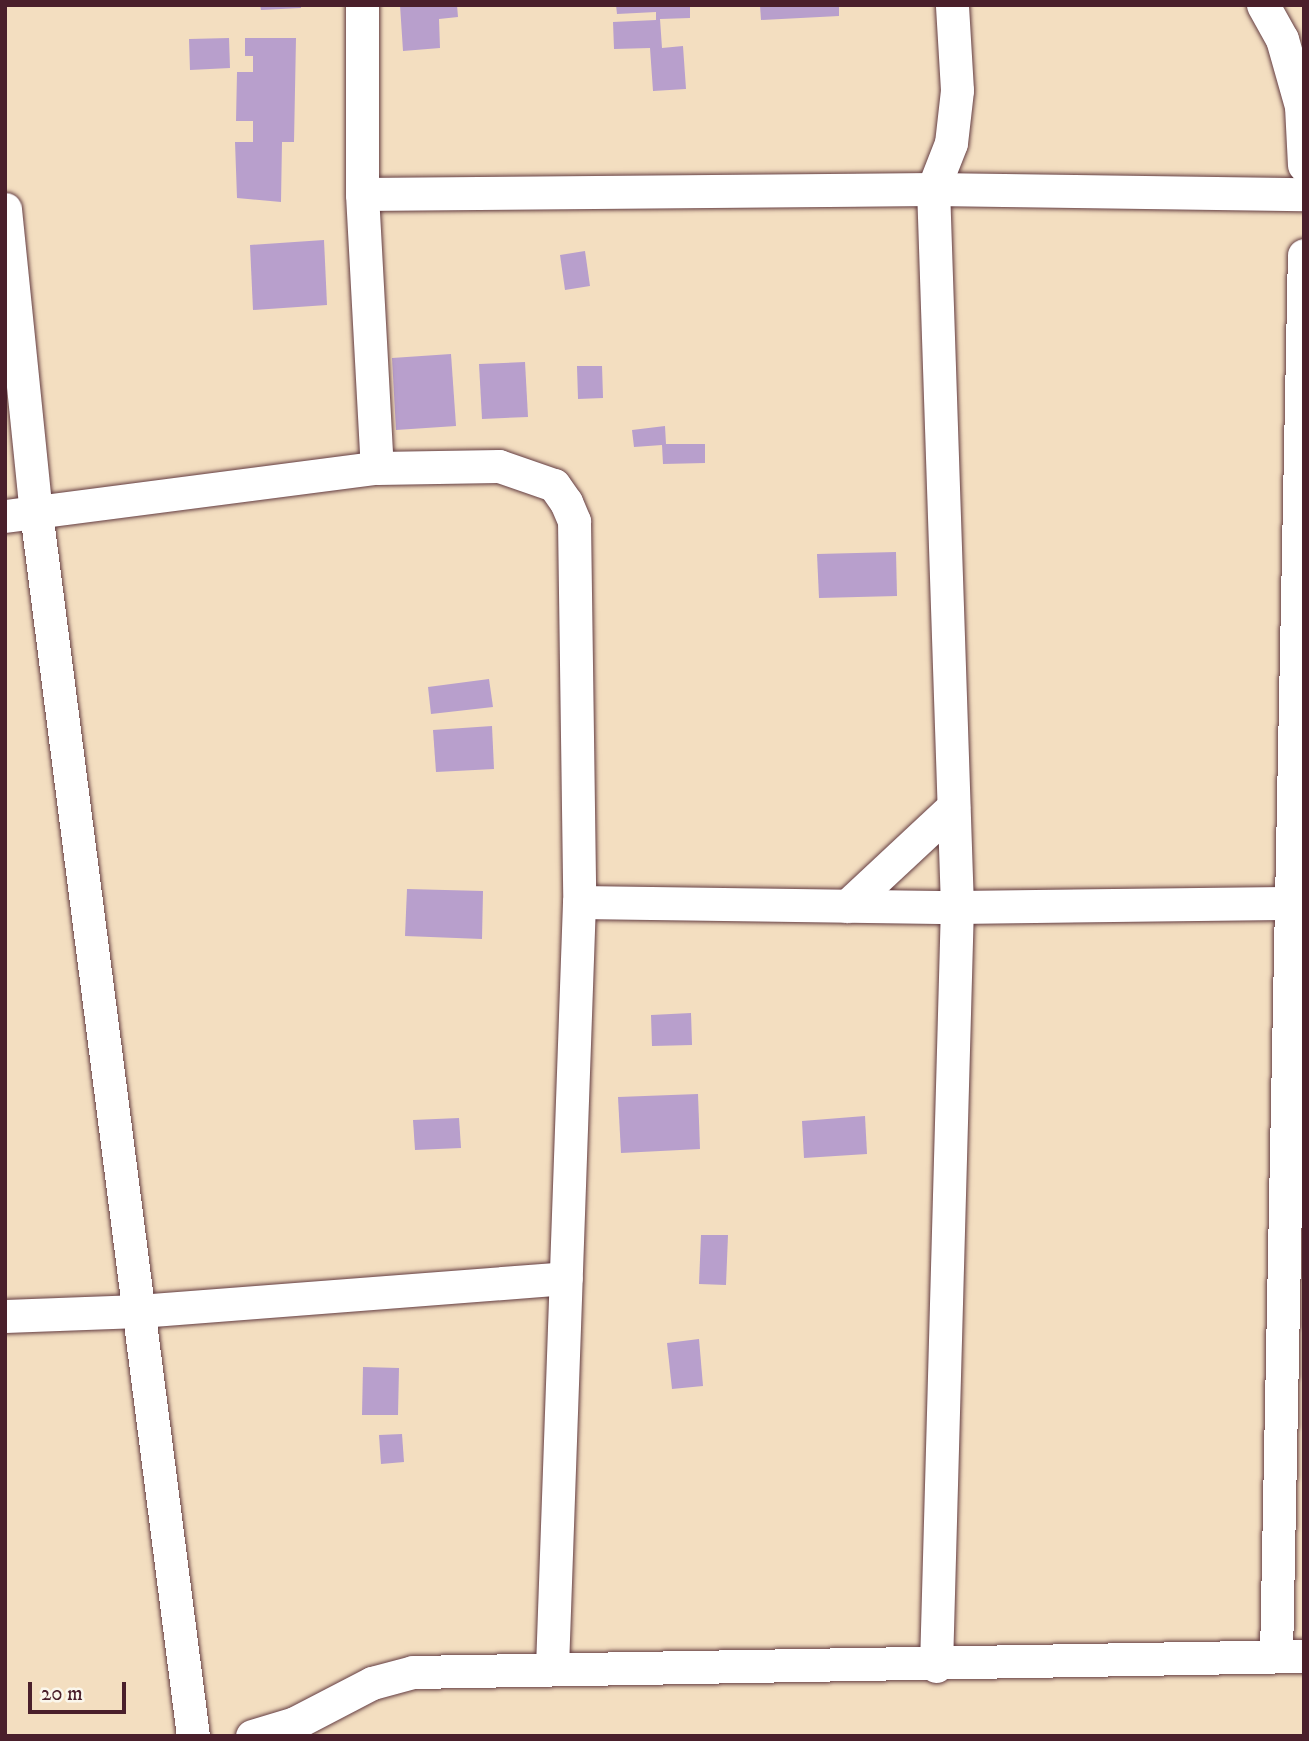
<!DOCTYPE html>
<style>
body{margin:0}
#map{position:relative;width:1309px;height:1741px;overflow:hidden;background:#f3dec0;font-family:"IM FELL DW Pica",serif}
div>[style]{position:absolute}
.building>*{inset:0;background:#b89fcc}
.roads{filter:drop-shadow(0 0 2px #633c41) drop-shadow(0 0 2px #633c41)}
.street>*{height:33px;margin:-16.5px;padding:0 16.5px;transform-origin:16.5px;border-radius:16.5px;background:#fff}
span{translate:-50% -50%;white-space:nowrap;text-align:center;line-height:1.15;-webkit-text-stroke:6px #fbf7ec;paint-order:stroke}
.frame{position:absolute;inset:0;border:7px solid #4a1f2b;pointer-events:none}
.scale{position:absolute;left:28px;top:1682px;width:98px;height:32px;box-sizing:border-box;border:4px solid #4a1f2b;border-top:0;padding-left:9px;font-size:21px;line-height:24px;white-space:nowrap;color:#4a1f2b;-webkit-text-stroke:5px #fbf7ec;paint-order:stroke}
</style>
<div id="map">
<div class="building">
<i style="clip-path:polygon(260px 5px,301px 5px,301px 8px,261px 10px)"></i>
<i style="clip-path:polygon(400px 5px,457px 5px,458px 17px,439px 19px,440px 48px,403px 51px)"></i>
<i style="clip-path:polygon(616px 5px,690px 5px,690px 18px,660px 19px,662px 48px,683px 46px,686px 89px,653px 91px,650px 48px,614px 49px,613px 22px,656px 20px,656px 12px,617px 14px)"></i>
<i style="clip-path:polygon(760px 5px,839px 5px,839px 16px,761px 20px)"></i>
<i style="clip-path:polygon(229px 38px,230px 68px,190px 70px,189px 39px)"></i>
<i style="clip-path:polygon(245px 38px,296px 38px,294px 142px,282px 142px,281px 202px,237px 198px,235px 142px,253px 142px,253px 121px,236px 121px,237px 72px,253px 72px,253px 56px,245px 56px)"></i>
<i style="clip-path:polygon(324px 240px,327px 305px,253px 310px,250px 245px)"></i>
<i style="clip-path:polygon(585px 251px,590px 286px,565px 290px,560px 255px)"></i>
<i style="clip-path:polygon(451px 354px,456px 426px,396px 430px,392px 358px)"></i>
<i style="clip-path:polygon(525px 362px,528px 417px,482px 419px,479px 364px)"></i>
<i style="clip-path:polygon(577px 366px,602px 366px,603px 398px,578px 399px)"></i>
<i style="clip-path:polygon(665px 426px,666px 444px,705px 444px,705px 463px,663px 464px,662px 445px,634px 447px,632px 430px)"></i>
<i style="clip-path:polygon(896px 552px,897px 596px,819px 598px,817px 554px)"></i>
<i style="clip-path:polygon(489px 679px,493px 707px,431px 714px,428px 687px)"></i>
<i style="clip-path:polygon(492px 726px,494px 769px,436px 772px,433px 730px)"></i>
<i style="clip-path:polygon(407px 889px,483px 891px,482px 939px,405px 936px)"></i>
<i style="clip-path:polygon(691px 1013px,692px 1045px,652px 1046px,651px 1015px)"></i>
<i style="clip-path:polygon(698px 1094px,700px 1149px,621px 1153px,618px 1097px)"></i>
<i style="clip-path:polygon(865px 1116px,867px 1154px,804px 1158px,802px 1121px)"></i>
<i style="clip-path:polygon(459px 1118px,461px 1148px,415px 1150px,413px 1120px)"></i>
<i style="clip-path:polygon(701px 1235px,728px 1235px,726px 1285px,699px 1284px)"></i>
<i style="clip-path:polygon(699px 1339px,703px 1386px,672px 1389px,667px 1343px)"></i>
<i style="clip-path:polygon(363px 1367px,399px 1368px,398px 1415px,362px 1415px)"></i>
<i style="clip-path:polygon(402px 1434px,404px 1462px,381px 1464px,379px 1435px)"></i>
</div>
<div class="roads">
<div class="street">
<i style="left:362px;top:5px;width:189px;rotate:90deg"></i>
<i style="left:362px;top:194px;width:274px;rotate:86.9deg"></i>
<i style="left:1263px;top:5px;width:39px;rotate:61deg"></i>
<i style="left:1282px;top:39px;width:70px;rotate:74.2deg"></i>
<i style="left:1301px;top:106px;width:59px;rotate:87.1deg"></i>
<i style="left:362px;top:194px;width:571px;rotate:-0.5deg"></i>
<i style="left:933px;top:189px;width:371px;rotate:0.8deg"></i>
<i style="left:5px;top:209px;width:305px;rotate:84.2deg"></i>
<i style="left:36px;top:512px;width:1234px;rotate:82.69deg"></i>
<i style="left:5px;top:516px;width:375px;rotate:-7.4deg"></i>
<i style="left:377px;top:468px;width:122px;rotate:-0.9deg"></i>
<i style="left:499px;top:466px;width:58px;rotate:19.1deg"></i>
<i style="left:554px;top:485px;width:21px;rotate:55deg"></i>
<i style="left:566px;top:502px;width:21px;rotate:67deg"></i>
<i style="left:574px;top:521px;width:381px;rotate:89.2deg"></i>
<i style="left:579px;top:902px;width:766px;rotate:92.02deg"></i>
<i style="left:579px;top:902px;width:378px;rotate:0.8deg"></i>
<i style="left:957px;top:907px;width:347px;rotate:-0.7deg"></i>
<i style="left:847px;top:906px;width:145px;rotate:-43deg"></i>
<i style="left:5px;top:1316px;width:134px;rotate:-2.1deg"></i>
<i style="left:139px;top:1311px;width:428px;rotate:-4.4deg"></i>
<i style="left:1276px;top:1656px;width:1401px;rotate:-88.86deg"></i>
<i style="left:936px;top:1666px;width:759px;rotate:-88.42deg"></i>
<i style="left:957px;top:907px;width:718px;rotate:-91.91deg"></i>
<i style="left:933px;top:189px;width:49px;rotate:-68.6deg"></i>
<i style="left:951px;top:143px;width:53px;rotate:-83.5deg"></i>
<i style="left:957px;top:90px;width:85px;rotate:-93.4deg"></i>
<i style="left:252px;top:1736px;width:45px;rotate:-16.8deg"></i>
<i style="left:295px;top:1723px;width:87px;rotate:-27.5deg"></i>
<i style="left:372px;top:1683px;width:42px;rotate:-15deg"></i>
<i style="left:413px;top:1672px;width:891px;rotate:-1.03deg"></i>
</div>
</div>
<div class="frame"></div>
<div class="scale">20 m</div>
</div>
